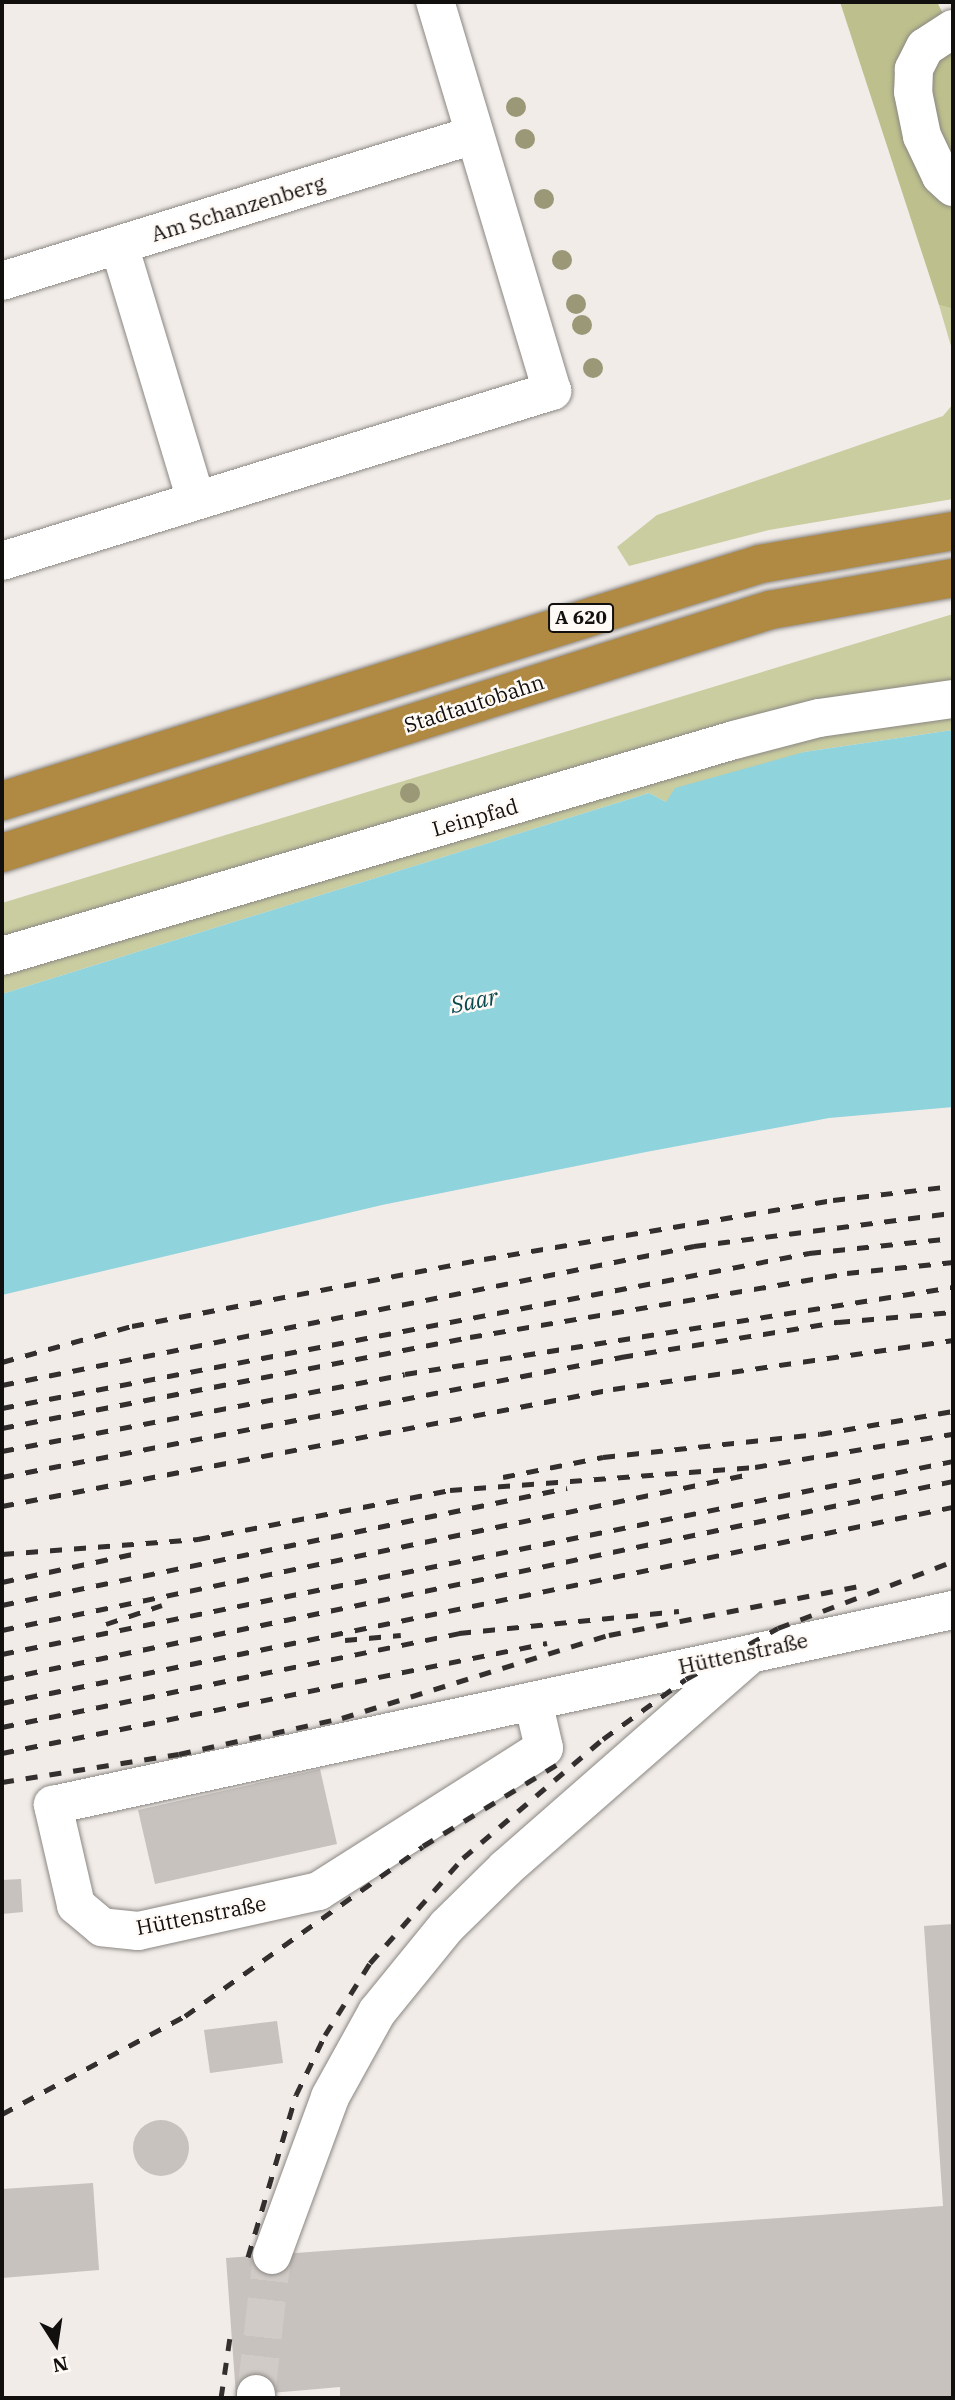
<!DOCTYPE html>
<meta charset="utf-8">
<style>
body{margin:0}
#map{position:relative;width:955px;height:2400px;overflow:hidden;background:#f1ece8;font-family:"IBM Plex Serif",serif}
div>[style]{position:absolute}
.green>*{inset:0;background:#cacd9f}
.forest>*{inset:0;background:#bdc08c}
.water>*{inset:0;background:#8fd3dd}
.building>*{inset:0;background:#c7c2be}
.round{border-radius:50%}
.minor-tunnel>*{height:38px;margin-top:-19px;transform-origin:0;background:repeating-linear-gradient(90deg,#d0cbc7 0 38px,transparent 0 57px)}
.roads{filter:drop-shadow(0 0 2px #8b8783) drop-shadow(0 0 2px #8b8783)}
.minor>*{height:38px;margin:-19px;padding:0 19px;transform-origin:19px;border-radius:19px;background:#fff}
.highway>*{height:38px;margin:-19px;padding:0 19px;transform-origin:19px;border-radius:19px;background:#b08a42}
.rail>*{height:5px;margin-top:-2.5px;transform-origin:0;background:repeating-linear-gradient(90deg,#322f2e 0 12px,transparent 0 24px)}
.trees>*{width:20px;height:20px;margin:-10px;border-radius:50%;background:#9a9876}
span{translate:-50% -50%;white-space:nowrap;text-align:center;line-height:1.15;-webkit-text-stroke:5px #fffaf6;paint-order:stroke}
.shield-label span{padding:2px 5px;background:#fffaf6;border:2px solid;border-radius:5px;-webkit-text-stroke-width:0}
.shield-label{font-size:19px;color:#12100f;font-weight:700}
.street-label{font-size:21px;color:#12100f}
.water-label{font-size:23px;color:#0a4950;font-style:italic}
.frame{position:absolute;inset:0;border:4px solid #12100f;pointer-events:none}
.north{position:absolute;left:21px;top:2309px;width:70px;height:70px;-webkit-text-stroke:5px #fffaf6;paint-order:stroke;rotate:168deg;font-size:19px;font-weight:700;line-height:28px;text-align:center;color:#12100f}
.north::after{content:'';display:block;margin:auto;width:24px;height:32px;background:#12100f;clip-path:polygon(50% 0,100% 100%,50% 72%,0 100%)}
</style>
<div id="map">
<div class="green">
<i style="clip-path:polygon(939px 305px,953px 309px,953px 353px)"></i>
<i style="clip-path:polygon(953px 404px,953px 499px,769px 530px,629px 566px,617px 547px,657px 515px,943px 416px)"></i>
<i style="clip-path:polygon(953px 614px,953px 730px,804px 752px,666px 802px,649px 793px,2px 994px,2px 903px)"></i>
</div>
<div class="forest">
<i style="clip-path:polygon(840px 2px,937px 2px,953px 33px,953px 309px,939px 305px)"></i>
</div>
<div class="water">
<i style="clip-path:polygon(953px 730px,953px 1107px,829px 1118px,646px 1152px,382px 1205px,2px 1295px,2px 994px,649px 793px,666px 802px,675px 788px,804px 752px)"></i>
</div>
<div class="building">
<i style="clip-path:polygon(320px 1769px,337px 1844px,155px 1884px,138px 1810px)"></i>
<i style="clip-path:polygon(21px 1879px,23px 1912px,2px 1914px,2px 1880px)"></i>
<i style="clip-path:polygon(953px 1924px,953px 2398px,340px 2398px,340px 2387px,236px 2396px,226px 2258px,943px 2206px,924px 1926px)"></i>
<i style="clip-path:polygon(277px 2021px,283px 2063px,210px 2073px,204px 2030px)"></i>
<i class="round" style="left:133px;top:2120px;width:56px;height:56px"></i>
<i style="clip-path:polygon(93px 2183px,99px 2270px,2px 2278px,2px 2189px)"></i>
</div>
<div class="minor-tunnel">
<i style="left:256px;top:2394px;width:140px;rotate:-83.4deg"></i>
</div>
<div class="roads">
<div class="minor">
<i style="left:953px;top:29px;width:33px;rotate:147deg"></i>
<i style="left:925px;top:47px;width:25px;rotate:117deg"></i>
<i style="left:914px;top:69px;width:23px;rotate:92deg"></i>
<i style="left:913px;top:92px;width:45px;rotate:78.4deg"></i>
<i style="left:922px;top:136px;width:44px;rotate:64.6deg"></i>
<i style="left:941px;top:176px;width:16px;rotate:43deg"></i>
<i style="left:119px;top:245px;width:266px;rotate:73.2deg"></i>
<i style="left:2px;top:281px;width:493px;rotate:-17.2deg"></i>
<i style="left:2px;top:561px;width:576px;rotate:-17.18deg"></i>
<i style="left:552px;top:391px;width:406px;rotate:-106.7deg"></i>
<i style="left:2px;top:956px;width:763px;rotate:-16.44deg"></i>
<i style="left:734px;top:740px;width:88px;rotate:-14.5deg"></i>
<i style="left:819px;top:718px;width:135px;rotate:-8.1deg"></i>
<i style="left:533px;top:1701px;width:48px;rotate:76.8deg"></i>
<i style="left:544px;top:1748px;width:267px;rotate:147.6deg"></i>
<i style="left:319px;top:1891px;width:185px;rotate:167.5deg"></i>
<i style="left:138px;top:1931px;width:36px;rotate:-174deg"></i>
<i style="left:102px;top:1927px;width:34px;rotate:-140deg"></i>
<i style="left:76px;top:1905px;width:103px;rotate:-103deg"></i>
<i style="left:53px;top:1805px;width:921px;rotate:-12.23deg"></i>
<i style="left:272px;top:2255px;width:168px;rotate:-69.8deg"></i>
<i style="left:330px;top:2097px;width:97px;rotate:-61.1deg"></i>
<i style="left:377px;top:2012px;width:111px;rotate:-50.9deg"></i>
<i style="left:447px;top:1926px;width:83px;rotate:-44.5deg"></i>
<i style="left:506px;top:1868px;width:319px;rotate:-41.2deg"></i>
<i style="left:256px;top:2398px;width:4px;rotate:-90deg"></i>
</div>
<div class="highway">
<i style="left:2px;top:801px;width:794px;rotate:-17.36deg"></i>
<i style="left:760px;top:564px;width:196px;rotate:-9.7deg"></i>
<i style="left:2px;top:853px;width:806px;rotate:-17.56deg"></i>
<i style="left:770px;top:610px;width:186px;rotate:-9.9deg"></i>
</div>
</div>
<div class="rail">
<i style="left:2px;top:1362px;width:135px;rotate:-15.5deg"></i>
<i style="left:132px;top:1326px;width:358px;rotate:-10.8deg"></i>
<i style="left:484px;top:1259px;width:354px;rotate:-9.6deg"></i>
<i style="left:833px;top:1200px;width:121px;rotate:-6.7deg"></i>
<i style="left:2px;top:1385px;width:706px;rotate:-11.36deg"></i>
<i style="left:694px;top:1246px;width:261px;rotate:-7.3deg"></i>
<i style="left:2px;top:1408px;width:822px;rotate:-10.87deg"></i>
<i style="left:809px;top:1253px;width:145px;rotate:-5.9deg"></i>
<i style="left:2px;top:1428px;width:477px;rotate:-11deg"></i>
<i style="left:470px;top:1337px;width:382px;rotate:-9.6deg"></i>
<i style="left:847px;top:1273px;width:107px;rotate:-5.9deg"></i>
<i style="left:2px;top:1451px;width:410px;rotate:-10.8deg"></i>
<i style="left:405px;top:1374px;width:555px;rotate:-9.02deg"></i>
<i style="left:2px;top:1477px;width:631px;rotate:-10.97deg"></i>
<i style="left:621px;top:1357px;width:220px;rotate:-9.2deg"></i>
<i style="left:838px;top:1322px;width:115px;rotate:-5deg"></i>
<i style="left:503px;top:1477px;width:102px;rotate:-11.3deg"></i>
<i style="left:603px;top:1457px;width:218px;rotate:-6.1deg"></i>
<i style="left:820px;top:1434px;width:135px;rotate:-9.8deg"></i>
<i style="left:2px;top:1506px;width:622px;rotate:-10.84deg"></i>
<i style="left:613px;top:1389px;width:344px;rotate:-8.2deg"></i>
<i style="left:2px;top:1554px;width:197px;rotate:-4.4deg"></i>
<i style="left:198px;top:1539px;width:257px;rotate:-11deg"></i>
<i style="left:450px;top:1490px;width:306px;rotate:-4.3deg"></i>
<i style="left:755px;top:1467px;width:201px;rotate:-9.5deg"></i>
<i style="left:2px;top:1582px;width:143px;rotate:-12.1deg"></i>
<i style="left:2px;top:1605px;width:577px;rotate:-11.7deg"></i>
<i style="left:106px;top:1624px;width:59px;rotate:-18.7deg"></i>
<i style="left:2px;top:1630px;width:759px;rotate:-11.78deg"></i>
<i style="left:345px;top:1640px;width:56px;rotate:-5.1deg"></i>
<i style="left:2px;top:1654px;width:970px;rotate:-11.47deg"></i>
<i style="left:2px;top:1679px;width:971px;rotate:-11.76deg"></i>
<i style="left:2px;top:1703px;width:971px;rotate:-11.65deg"></i>
<i style="left:2px;top:1727px;width:467px;rotate:-11.6deg"></i>
<i style="left:459px;top:1633px;width:221px;rotate:-5.7deg"></i>
<i style="left:2px;top:1753px;width:556px;rotate:-11.41deg"></i>
<i style="left:2px;top:1782px;width:179px;rotate:-9deg"></i>
<i style="left:179px;top:1754px;width:167px;rotate:-12.5deg"></i>
<i style="left:342px;top:1718px;width:280px;rotate:-17.3deg"></i>
<i style="left:609px;top:1635px;width:264px;rotate:-11.1deg"></i>
<i style="left:2px;top:2114px;width:208px;rotate:-28.2deg"></i>
<i style="left:185px;top:2016px;width:292px;rotate:-35.5deg"></i>
<i style="left:423px;top:1846px;width:158px;rotate:-31.3deg"></i>
<i style="left:248px;top:2257px;width:169px;rotate:-73.5deg"></i>
<i style="left:296px;top:2095px;width:67px;rotate:-64.2deg"></i>
<i style="left:325px;top:2035px;width:85px;rotate:-58deg"></i>
<i style="left:370px;top:1963px;width:140px;rotate:-48.5deg"></i>
<i style="left:463px;top:1858px;width:184px;rotate:-40.4deg"></i>
<i style="left:603px;top:1739px;width:102px;rotate:-35.9deg"></i>
<i style="left:686px;top:1679px;width:105px;rotate:-29deg"></i>
<i style="left:778px;top:1628px;width:187px;rotate:-20.9deg"></i>
<i style="left:221px;top:2398px;width:69px;rotate:-81.6deg"></i>
</div>
<div class="trees">
<i style="left:516px;top:107px"></i>
<i style="left:525px;top:139px"></i>
<i style="left:544px;top:199px"></i>
<i style="left:562px;top:260px"></i>
<i style="left:576px;top:304px"></i>
<i style="left:582px;top:325px"></i>
<i style="left:593px;top:368px"></i>
<i style="left:410px;top:793px"></i>
</div>
<div class="shield-label">
<span style="left:581px;top:618px">A 620</span>
</div>
<div class="street-label">
<span style="left:238px;top:208px;rotate:-17deg">Am Schanzenberg</span>
<span style="left:474px;top:703px;rotate:-18deg">Stadtautobahn</span>
<span style="left:475px;top:817px;rotate:-16deg">Leinpfad</span>
<span style="left:743px;top:1653px;rotate:-12deg">Hüttenstraße</span>
<span style="left:201px;top:1915px;rotate:-11deg">Hüttenstraße</span>
</div>
<div class="water-label">
<span style="left:474px;top:1000px;rotate:-11deg">Saar</span>
</div>
<div class="frame"></div>
<div class="north">N</div>
</div>
